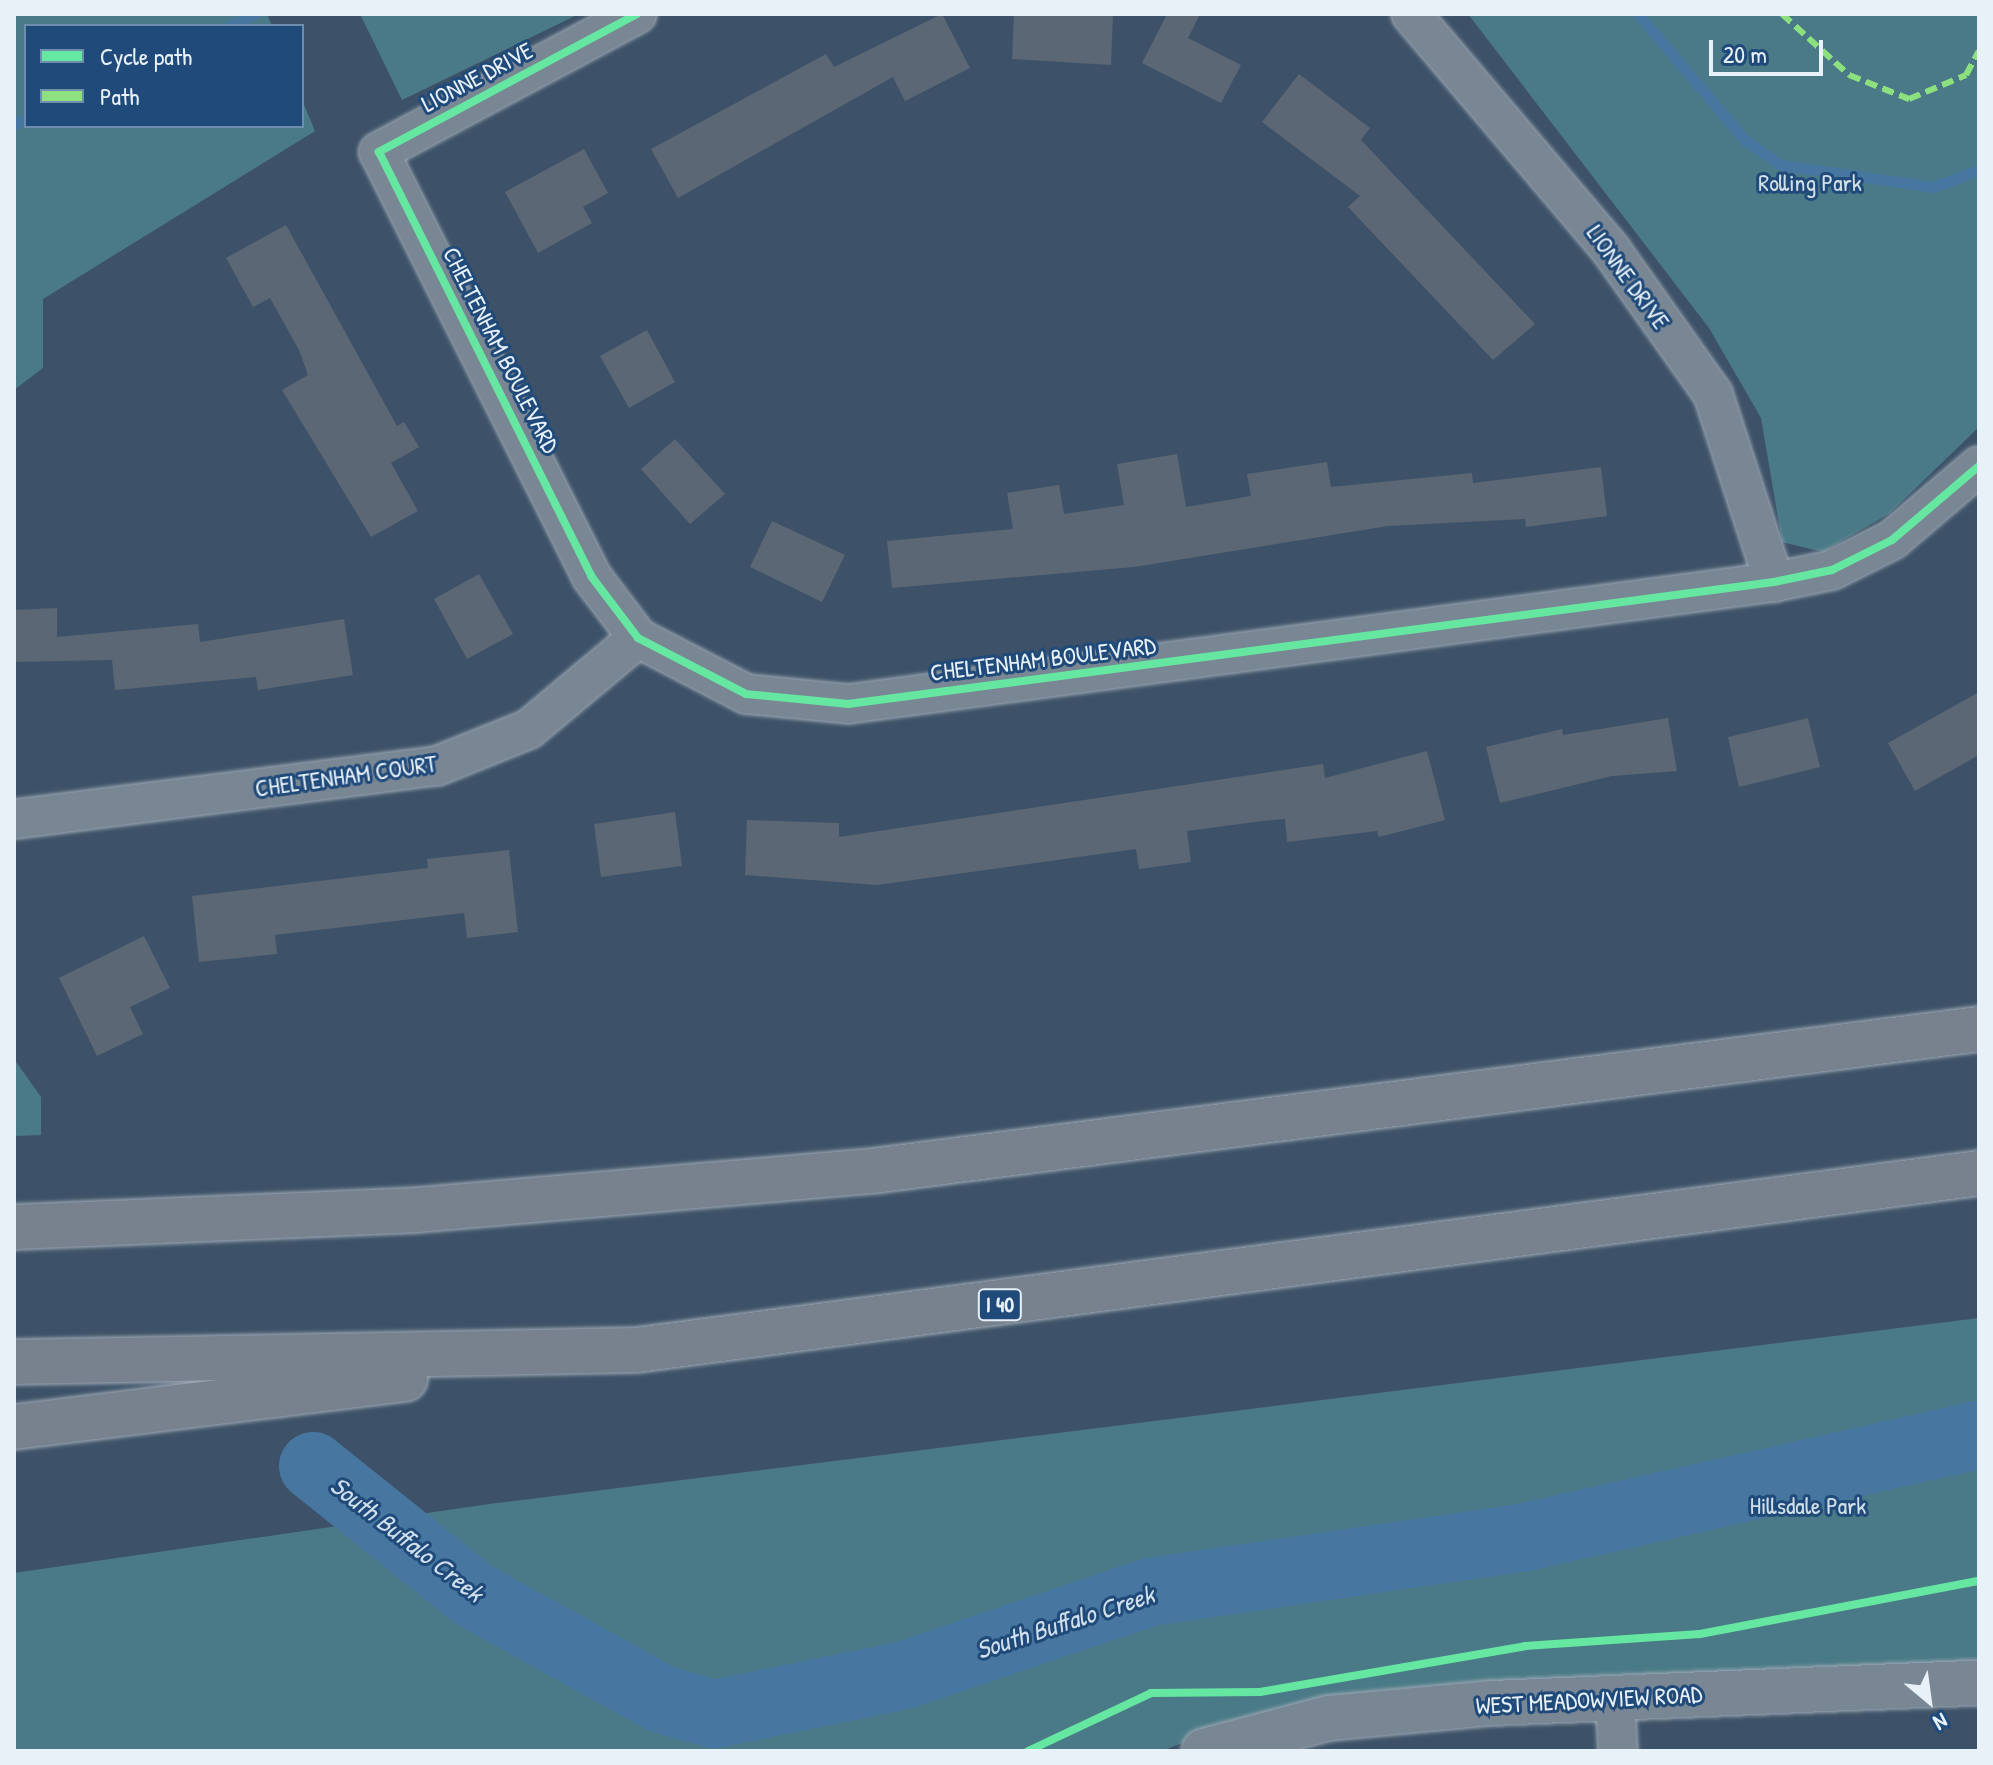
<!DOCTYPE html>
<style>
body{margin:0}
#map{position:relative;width:1993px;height:1765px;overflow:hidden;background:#3d5268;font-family:"Patrick Hand",sans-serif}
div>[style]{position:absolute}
.green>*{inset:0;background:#4a7a87}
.stream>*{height:11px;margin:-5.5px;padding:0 5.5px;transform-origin:5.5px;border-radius:5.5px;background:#4777a0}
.river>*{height:68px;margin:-34px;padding:0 34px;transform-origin:34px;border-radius:34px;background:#4777a0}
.building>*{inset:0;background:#5b6774}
.roads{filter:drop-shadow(0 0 2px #9ea9b4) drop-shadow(0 0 2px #9ea9b4)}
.minor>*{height:38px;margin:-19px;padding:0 19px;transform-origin:19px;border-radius:19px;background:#798694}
.tertiary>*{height:44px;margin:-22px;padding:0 22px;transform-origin:22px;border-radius:22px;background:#798694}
.motorway>*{height:44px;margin:-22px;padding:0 22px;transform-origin:22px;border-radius:22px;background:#77828e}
.quiet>*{height:6px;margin-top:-3px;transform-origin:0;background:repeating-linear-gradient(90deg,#8de07e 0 12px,transparent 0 18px)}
.cycleway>*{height:8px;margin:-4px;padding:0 4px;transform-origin:4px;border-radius:4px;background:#66e7a1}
span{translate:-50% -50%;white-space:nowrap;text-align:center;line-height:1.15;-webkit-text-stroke:6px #1f4a7a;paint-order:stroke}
.shield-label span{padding:2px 6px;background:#1f4a7a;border:2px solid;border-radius:6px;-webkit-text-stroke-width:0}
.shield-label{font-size:22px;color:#e8f1f8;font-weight:700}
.street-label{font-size:24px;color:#e8f1f8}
.park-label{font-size:24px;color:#d1e0e8}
.water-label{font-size:26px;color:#d0dfec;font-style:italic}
.frame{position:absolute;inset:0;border:16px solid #e8f1f8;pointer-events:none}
.legend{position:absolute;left:24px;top:24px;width:280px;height:104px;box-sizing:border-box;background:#1f4a7a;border:2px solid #6f8dac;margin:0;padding:10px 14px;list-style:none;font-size:24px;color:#e8f1f8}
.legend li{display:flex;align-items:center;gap:16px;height:40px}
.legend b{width:40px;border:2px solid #6f8dac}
.north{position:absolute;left:1889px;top:1661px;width:80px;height:80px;-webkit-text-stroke:6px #1f4a7a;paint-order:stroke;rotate:151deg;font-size:22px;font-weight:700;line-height:32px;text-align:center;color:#e8f1f8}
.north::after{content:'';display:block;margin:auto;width:28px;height:36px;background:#e8f1f8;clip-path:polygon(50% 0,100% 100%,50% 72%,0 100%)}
.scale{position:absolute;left:1709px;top:40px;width:114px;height:36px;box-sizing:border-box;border:4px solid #e8f1f8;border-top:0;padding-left:10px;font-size:24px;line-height:28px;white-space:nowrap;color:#e8f1f8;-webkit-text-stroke:6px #1f4a7a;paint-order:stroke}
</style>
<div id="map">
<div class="green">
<i style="clip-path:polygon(14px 14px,267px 14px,272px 26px,26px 26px,26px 126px,302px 126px,302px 100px,315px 131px,43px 299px,43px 368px,14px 390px)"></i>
<i style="clip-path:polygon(360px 14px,579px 14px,402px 100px)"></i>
<i style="clip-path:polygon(1468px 14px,1979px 14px,1979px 427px,1890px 513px,1823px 552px,1782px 542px,1761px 418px,1709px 328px)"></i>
<i style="clip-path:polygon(14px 1059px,41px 1097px,41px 1135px,14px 1136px)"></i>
<i style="clip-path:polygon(1979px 1318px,1979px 1664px,1245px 1720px,1161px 1751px,14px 1751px,14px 1573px,489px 1504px)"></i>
</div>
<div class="stream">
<i style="left:1638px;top:14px;width:165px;rotate:49.7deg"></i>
<i style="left:1745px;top:140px;width:44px;rotate:34.8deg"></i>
<i style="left:1781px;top:165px;width:154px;rotate:8.2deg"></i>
<i style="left:1933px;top:187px;width:49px;rotate:-20.3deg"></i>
<i style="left:229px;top:26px;width:28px;rotate:-26deg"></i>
<i style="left:14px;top:124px;width:13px;rotate:-23deg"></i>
</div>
<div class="river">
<i style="left:313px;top:1466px;width:206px;rotate:38.7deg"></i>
<i style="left:474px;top:1595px;width:215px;rotate:29deg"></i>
<i style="left:662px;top:1699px;width:54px;rotate:16.1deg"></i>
<i style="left:714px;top:1714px;width:191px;rotate:-11.5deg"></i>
<i style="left:901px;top:1676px;width:263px;rotate:-18.6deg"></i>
<i style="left:1150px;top:1592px;width:379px;rotate:-8.3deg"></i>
<i style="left:1525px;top:1537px;width:465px;rotate:-12.7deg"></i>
</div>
<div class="building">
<i style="clip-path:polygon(942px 14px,970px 68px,905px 101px,893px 77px,678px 198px,651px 149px,826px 54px,834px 67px)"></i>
<i style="clip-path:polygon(1014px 14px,1113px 14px,1111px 65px,1012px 59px)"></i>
<i style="clip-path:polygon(1167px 14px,1200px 14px,1188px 38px,1241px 65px,1221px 103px,1142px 63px)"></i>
<i style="clip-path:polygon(1299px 74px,1370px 128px,1361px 140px,1535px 324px,1493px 360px,1348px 207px,1360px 196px,1262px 122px)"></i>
<i style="clip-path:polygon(584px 149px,608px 193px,583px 207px,592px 223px,538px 253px,505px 192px)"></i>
<i style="clip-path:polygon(286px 225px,397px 426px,404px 422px,419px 447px,391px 463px,418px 511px,371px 537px,282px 390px,308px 375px,299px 350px,270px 298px,253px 307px,226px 258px)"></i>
<i style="clip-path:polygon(647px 330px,675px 382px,629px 408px,600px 356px)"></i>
<i style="clip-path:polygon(675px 439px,725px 494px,690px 524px,641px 469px)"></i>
<i style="clip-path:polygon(1177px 454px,1186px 507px,1251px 496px,1247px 474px,1327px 462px,1331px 487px,1472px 473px,1473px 483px,1601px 467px,1607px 516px,1526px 527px,1525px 519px,1388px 526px,1134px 567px,892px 588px,887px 541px,1013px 529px,1007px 493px,1059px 485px,1064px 514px,1124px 505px,1117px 464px)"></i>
<i style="clip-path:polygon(772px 521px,845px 555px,822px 602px,750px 567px)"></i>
<i style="clip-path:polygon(479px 574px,513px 634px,467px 659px,434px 599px)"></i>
<i style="clip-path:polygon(57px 608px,57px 637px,198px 624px,200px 642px,344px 619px,353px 675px,258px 690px,256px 677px,115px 690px,112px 660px,14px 662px,14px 610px)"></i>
<i style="clip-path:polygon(1979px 692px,1979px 755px,1915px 791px,1888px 743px)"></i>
<i style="clip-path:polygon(1668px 718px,1677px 771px,1612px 776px,1500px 803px,1486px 747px,1562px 729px,1563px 735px)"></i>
<i style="clip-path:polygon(1808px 718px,1820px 767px,1739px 787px,1728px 737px)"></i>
<i style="clip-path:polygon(1427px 751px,1445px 820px,1379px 837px,1377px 831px,1287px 842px,1285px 819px,1262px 821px,1187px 831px,1191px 862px,1139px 869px,1136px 849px,877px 885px,745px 875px,747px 820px,839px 823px,839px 837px,1323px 764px,1325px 778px)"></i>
<i style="clip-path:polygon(675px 812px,682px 866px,601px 877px,594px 824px)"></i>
<i style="clip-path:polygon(509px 850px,518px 932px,467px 938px,464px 913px,275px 935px,277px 954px,199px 962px,192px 896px,428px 868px,427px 859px)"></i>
<i style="clip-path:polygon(144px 936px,170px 988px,130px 1007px,143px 1034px,97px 1056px,59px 978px)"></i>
</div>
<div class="roads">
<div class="minor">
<i style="left:637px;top:14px;width:293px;rotate:151.9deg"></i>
<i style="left:379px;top:152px;width:474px;rotate:63.4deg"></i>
<i style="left:591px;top:576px;width:78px;rotate:52.8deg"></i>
<i style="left:638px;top:638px;width:122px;rotate:27.4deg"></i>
<i style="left:746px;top:694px;width:102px;rotate:5.6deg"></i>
<i style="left:848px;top:704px;width:934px;rotate:-7.51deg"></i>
<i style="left:1774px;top:582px;width:59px;rotate:-11.7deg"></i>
<i style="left:1832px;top:570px;width:67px;rotate:-26.6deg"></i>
<i style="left:1892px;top:540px;width:114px;rotate:-40.4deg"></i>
<i style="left:1411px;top:14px;width:309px;rotate:49.7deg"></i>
<i style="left:1611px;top:250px;width:176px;rotate:54.7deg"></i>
<i style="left:1713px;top:394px;width:198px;rotate:72deg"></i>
<i style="left:16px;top:819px;width:424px;rotate:-7.2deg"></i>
<i style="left:437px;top:766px;width:99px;rotate:-21.9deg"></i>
<i style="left:529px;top:729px;width:142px;rotate:-39.9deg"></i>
<i style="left:1615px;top:1698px;width:53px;rotate:86.8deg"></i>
</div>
<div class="tertiary">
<i style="left:1204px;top:1751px;width:129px;rotate:-14.8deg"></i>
<i style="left:1329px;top:1718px;width:164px;rotate:-5.3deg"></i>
<i style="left:1492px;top:1703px;width:487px;rotate:-2.4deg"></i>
</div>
<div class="motorway">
<i style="left:14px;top:1227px;width:403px;rotate:-2.4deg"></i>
<i style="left:417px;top:1210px;width:465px;rotate:-4.9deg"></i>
<i style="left:880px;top:1170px;width:1108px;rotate:-7.31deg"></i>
<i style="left:14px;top:1362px;width:623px;rotate:-1.1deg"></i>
<i style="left:637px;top:1350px;width:1354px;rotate:-7.51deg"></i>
<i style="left:14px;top:1427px;width:394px;rotate:-7deg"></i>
</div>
</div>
<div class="quiet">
<i style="left:1782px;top:14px;width:91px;rotate:42.3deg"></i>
<i style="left:1849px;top:75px;width:65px;rotate:21.8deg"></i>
<i style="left:1909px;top:99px;width:62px;rotate:-22.8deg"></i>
<i style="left:1966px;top:75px;width:27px;rotate:-62deg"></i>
</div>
<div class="cycleway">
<i style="left:637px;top:14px;width:293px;rotate:151.9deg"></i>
<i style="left:379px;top:152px;width:474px;rotate:63.4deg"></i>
<i style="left:591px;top:576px;width:78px;rotate:52.8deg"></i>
<i style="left:638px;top:638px;width:122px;rotate:27.4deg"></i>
<i style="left:746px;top:694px;width:102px;rotate:5.6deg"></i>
<i style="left:848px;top:704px;width:934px;rotate:-7.51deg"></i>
<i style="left:1774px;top:582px;width:59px;rotate:-11.7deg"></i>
<i style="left:1832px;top:570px;width:67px;rotate:-26.6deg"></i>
<i style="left:1892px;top:540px;width:114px;rotate:-40.4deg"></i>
<i style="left:1028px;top:1751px;width:136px;rotate:-25.2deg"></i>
<i style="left:1151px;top:1693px;width:109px;rotate:-0.5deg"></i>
<i style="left:1260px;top:1692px;width:269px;rotate:-9.8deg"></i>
<i style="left:1525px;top:1646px;width:175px;rotate:-3.9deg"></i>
<i style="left:1700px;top:1634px;width:284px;rotate:-10.8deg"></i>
</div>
<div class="shield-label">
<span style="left:1000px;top:1305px">I 40</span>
</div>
<div class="street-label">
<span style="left:477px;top:77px;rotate:-28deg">LIONNE DRIVE</span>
<span style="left:1628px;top:277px;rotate:54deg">LIONNE DRIVE</span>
<span style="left:501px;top:350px;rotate:63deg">CHELTENHAM BOULEVARD</span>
<span style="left:1043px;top:659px;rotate:-7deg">CHELTENHAM BOULEVARD</span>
<span style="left:346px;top:776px;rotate:-8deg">CHELTENHAM COURT</span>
<span style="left:1589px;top:1700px;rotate:-3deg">WEST MEADOWVIEW ROAD</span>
</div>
<div class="park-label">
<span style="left:1810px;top:183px">Rolling Park</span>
<span style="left:1808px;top:1506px">Hillsdale Park</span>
</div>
<div class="water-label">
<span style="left:407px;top:1539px;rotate:38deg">South Buffalo Creek</span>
<span style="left:1065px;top:1622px;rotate:-18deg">South Buffalo Creek</span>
</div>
<div class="frame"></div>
<ul class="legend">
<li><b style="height:10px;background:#66e7a1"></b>Cycle path</li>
<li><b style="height:10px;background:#8de07e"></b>Path</li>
</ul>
<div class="north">N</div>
<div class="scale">20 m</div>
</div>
